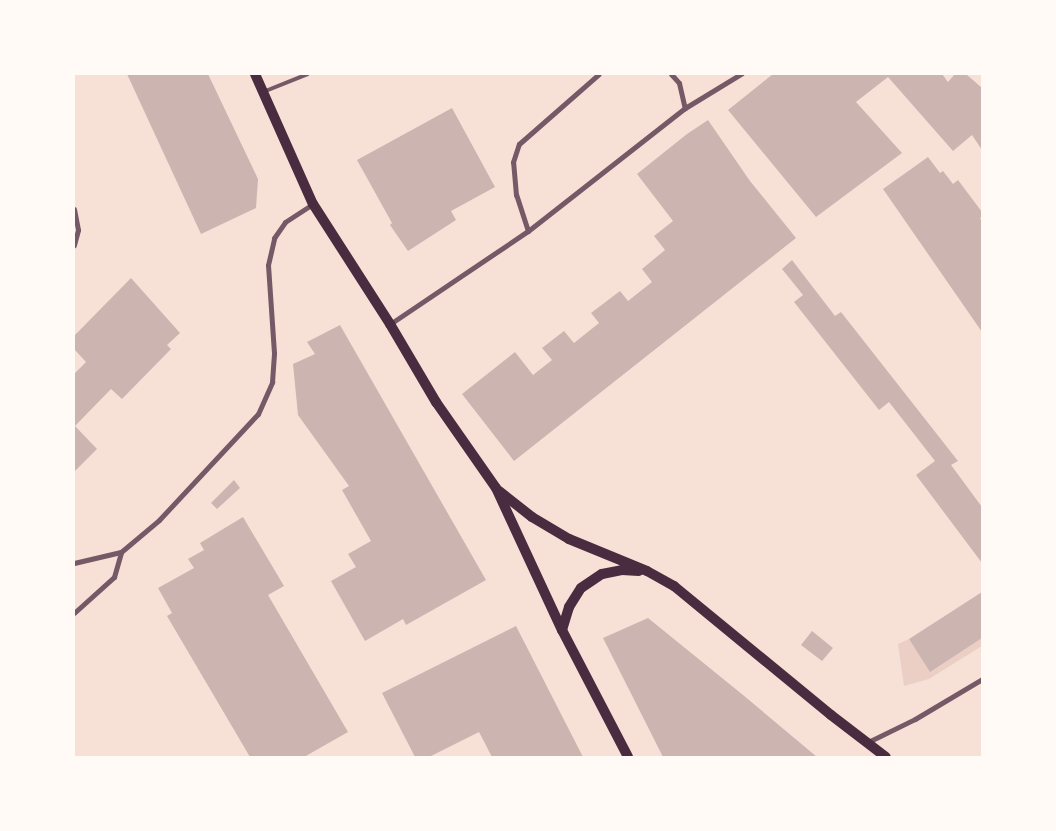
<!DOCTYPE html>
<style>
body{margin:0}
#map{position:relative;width:1056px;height:831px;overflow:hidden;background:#f7e1d7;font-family:"Sofia Sans Condensed",sans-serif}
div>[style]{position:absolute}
.green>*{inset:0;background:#ebcfc5}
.building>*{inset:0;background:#ccb4b1}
.service>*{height:4px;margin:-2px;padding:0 2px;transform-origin:2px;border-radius:2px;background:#755966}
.minor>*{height:5px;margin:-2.5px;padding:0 2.5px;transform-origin:2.5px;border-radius:2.5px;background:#755966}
.secondary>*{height:10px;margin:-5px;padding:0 5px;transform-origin:5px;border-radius:5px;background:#4a2c40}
span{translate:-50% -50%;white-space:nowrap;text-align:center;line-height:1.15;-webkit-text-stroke:4.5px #fffaf5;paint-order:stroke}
.frame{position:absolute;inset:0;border:75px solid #fffaf5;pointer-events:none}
</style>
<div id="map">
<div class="green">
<i style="clip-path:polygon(982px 638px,982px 646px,929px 679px,904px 686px,898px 644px,909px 639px,930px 671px)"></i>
</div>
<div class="building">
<i style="clip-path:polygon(127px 74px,208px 74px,258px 179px,256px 208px,201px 234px)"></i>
<i style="clip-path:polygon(773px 74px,942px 74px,948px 82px,955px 74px,966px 74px,982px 88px,982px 150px,972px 135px,953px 151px,888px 77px,856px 102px,902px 153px,816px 217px,728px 110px)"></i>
<i style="clip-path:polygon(452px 108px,495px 187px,451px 211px,456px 220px,408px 251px,390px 225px,392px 223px,357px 160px)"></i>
<i style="clip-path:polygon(708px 120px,750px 181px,796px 238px,514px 461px,462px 394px,515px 352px,533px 375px,552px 360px,542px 348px,564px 331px,574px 343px,599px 323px,591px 313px,620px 291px,628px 301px,652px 282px,642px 269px,665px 250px,654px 236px,673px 221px,637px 174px,687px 134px)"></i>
<i style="clip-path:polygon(928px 157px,940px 173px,943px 171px,953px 184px,958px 180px,982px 212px,982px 217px,980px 218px,982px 222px,982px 332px,883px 189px)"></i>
<i style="clip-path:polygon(792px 260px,835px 316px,841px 312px,958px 461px,951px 465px,982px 507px,982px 563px,916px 475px,935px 461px,889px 402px,879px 410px,794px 302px,803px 295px,782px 269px)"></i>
<i style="clip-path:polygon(131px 278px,180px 333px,167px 345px,171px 349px,122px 399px,111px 389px,75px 426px,97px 449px,74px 472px,74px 374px,86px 362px,74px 349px,74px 336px)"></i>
<i style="clip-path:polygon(340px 325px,486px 580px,406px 625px,403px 619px,365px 641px,331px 581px,356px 567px,348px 554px,371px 541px,342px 490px,349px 486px,298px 415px,293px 364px,315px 354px,307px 342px)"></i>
<i style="clip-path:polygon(234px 480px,240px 488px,217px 509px,211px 503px)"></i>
<i style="clip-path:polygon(243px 517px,284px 586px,268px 595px,348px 732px,304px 757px,250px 757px,167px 616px,172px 613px,158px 588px,194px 568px,188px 559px,204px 550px,200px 543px)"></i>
<i style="clip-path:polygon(982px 592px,982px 638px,930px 672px,909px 639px)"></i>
<i style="clip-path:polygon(648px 618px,743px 695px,817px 757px,663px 757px,603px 638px)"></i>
<i style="clip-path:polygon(516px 626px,583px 757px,492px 757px,479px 732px,429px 757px,415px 757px,382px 693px)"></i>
<i style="clip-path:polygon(812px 631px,833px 648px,822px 661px,801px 645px)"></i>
</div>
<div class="service">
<i style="left:263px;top:92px;width:48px;rotate:-21.8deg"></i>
</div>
<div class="minor">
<i style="left:671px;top:74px;width:12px;rotate:48deg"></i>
<i style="left:679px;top:83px;width:26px;rotate:77deg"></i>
<i style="left:74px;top:209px;width:21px;rotate:79deg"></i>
<i style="left:78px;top:230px;width:16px;rotate:105deg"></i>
<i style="left:528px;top:231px;width:38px;rotate:-108deg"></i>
<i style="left:516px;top:195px;width:33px;rotate:-95deg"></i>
<i style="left:513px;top:162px;width:19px;rotate:-72deg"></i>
<i style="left:519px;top:144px;width:106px;rotate:-41.2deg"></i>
<i style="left:390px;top:324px;width:166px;rotate:-34deg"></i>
<i style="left:528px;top:231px;width:199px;rotate:-38.1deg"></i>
<i style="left:685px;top:108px;width:66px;rotate:-31.3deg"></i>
<i style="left:74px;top:563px;width:48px;rotate:-13.2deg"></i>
<i style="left:121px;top:552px;width:50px;rotate:-40.1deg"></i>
<i style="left:159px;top:520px;width:145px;rotate:-47deg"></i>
<i style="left:258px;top:414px;width:35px;rotate:-66deg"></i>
<i style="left:272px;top:382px;width:29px;rotate:-86deg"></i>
<i style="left:274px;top:353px;width:88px;rotate:-93.9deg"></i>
<i style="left:268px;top:265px;width:28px;rotate:-77deg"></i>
<i style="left:274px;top:238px;width:19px;rotate:-55deg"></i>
<i style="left:285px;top:222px;width:33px;rotate:-33deg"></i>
<i style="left:74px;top:613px;width:54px;rotate:-42deg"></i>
<i style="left:114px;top:577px;width:26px;rotate:-74deg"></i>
<i style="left:868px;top:742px;width:52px;rotate:-26.1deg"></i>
<i style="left:915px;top:719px;width:78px;rotate:-30.8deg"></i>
</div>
<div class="secondary">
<i style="left:255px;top:74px;width:142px;rotate:66deg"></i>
<i style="left:313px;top:204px;width:143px;rotate:57.3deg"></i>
<i style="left:390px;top:324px;width:91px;rotate:59.5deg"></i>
<i style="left:436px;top:402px;width:105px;rotate:55.1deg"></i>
<i style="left:496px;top:488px;width:157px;rotate:65.1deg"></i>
<i style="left:562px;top:630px;width:143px;rotate:62.5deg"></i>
<i style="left:499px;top:491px;width:42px;rotate:38.2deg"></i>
<i style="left:532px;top:517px;width:43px;rotate:30.7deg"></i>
<i style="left:569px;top:539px;width:84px;rotate:22.3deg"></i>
<i style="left:647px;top:571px;width:31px;rotate:29deg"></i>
<i style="left:674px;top:586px;width:203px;rotate:39.4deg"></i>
<i style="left:831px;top:715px;width:69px;rotate:37.4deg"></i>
<i style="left:562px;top:630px;width:24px;rotate:-73deg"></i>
<i style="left:569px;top:607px;width:22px;rotate:-58deg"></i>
<i style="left:581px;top:588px;width:25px;rotate:-34deg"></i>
<i style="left:602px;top:574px;width:20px;rotate:-11deg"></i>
<i style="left:622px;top:570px;width:17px;rotate:3deg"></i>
</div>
<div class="frame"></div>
</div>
